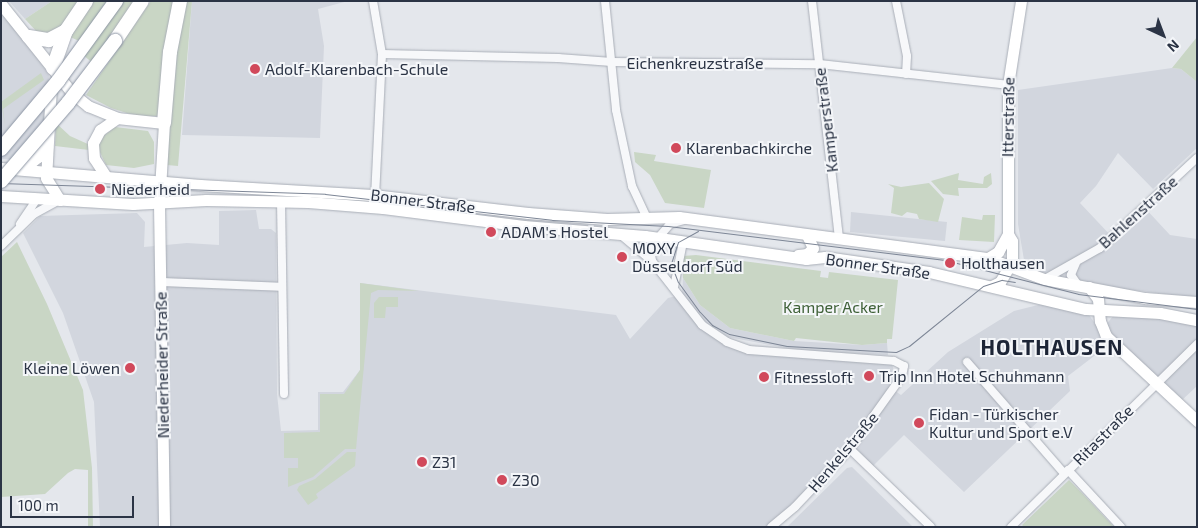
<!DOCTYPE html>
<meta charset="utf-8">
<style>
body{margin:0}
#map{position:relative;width:1198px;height:528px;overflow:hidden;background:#e4e7ec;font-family:"Exo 2",sans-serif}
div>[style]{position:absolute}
.built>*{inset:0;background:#d2d6de}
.green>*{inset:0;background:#c9d6c5}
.roads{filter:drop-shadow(0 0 1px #a9aeb7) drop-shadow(0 0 1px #a9aeb7)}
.street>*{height:8px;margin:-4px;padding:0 4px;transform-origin:4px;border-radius:4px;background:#f7f8fa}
.secondary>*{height:11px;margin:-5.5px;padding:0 5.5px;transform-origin:5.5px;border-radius:5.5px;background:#fff}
.highway>*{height:14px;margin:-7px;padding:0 7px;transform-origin:7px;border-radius:7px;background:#fff}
.tram>*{height:1px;margin:-0.5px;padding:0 0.5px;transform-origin:0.5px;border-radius:0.5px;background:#7d8696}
.bridges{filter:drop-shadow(0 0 1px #8b94a3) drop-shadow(0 0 1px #8b94a3)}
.highway-bridge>*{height:14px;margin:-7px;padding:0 7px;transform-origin:7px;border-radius:7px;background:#fff}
.dots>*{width:14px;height:14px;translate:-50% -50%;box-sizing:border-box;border:2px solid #f4f6f9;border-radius:50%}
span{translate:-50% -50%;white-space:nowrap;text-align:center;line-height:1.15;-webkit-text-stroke:4px #f4f6f9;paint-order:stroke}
.street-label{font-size:16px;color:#2b3445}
.poi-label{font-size:16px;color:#2b3445}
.left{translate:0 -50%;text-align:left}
.right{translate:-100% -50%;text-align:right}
.park-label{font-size:16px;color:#3f6138}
.district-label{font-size:21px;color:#1d2536;font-weight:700;letter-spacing:1px}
.frame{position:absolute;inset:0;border:2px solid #2b3445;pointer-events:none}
.north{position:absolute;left:1138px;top:10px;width:50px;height:50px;-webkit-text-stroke:4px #f4f6f9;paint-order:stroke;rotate:137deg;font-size:14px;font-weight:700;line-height:20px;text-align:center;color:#2b3445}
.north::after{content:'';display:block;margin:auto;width:18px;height:22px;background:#2b3445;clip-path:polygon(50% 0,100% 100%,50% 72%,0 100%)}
.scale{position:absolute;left:10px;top:496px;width:124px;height:22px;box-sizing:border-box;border:2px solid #2b3445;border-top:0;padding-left:6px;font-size:15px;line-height:18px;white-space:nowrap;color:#2b3445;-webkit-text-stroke:4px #f4f6f9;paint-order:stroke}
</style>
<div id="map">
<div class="built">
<i style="clip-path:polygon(9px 1px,52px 1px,25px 19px)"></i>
<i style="clip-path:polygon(192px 1px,348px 1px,318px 9px,324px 46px,320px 138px,182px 135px)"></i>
<i style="clip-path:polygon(1px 12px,49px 72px,45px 161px,1px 159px)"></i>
<i style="clip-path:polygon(1172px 68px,1181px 69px,1197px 82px,1197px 148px,1153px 189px,1118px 153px,1096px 186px,1080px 203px,1113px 238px,1144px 207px,1170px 235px,1197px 239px,1197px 298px,1099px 286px,1026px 272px,1018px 224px,1018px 90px)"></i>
<i style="clip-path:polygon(256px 210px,259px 229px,271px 229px,276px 233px,277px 394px,281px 431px,318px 430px,318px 392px,343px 392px,360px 370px,360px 283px,616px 315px,630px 339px,668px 298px,676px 296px,692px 315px,737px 347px,891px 362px,895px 373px,891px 388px,901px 395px,948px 352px,1014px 311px,1046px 303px,1087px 312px,1098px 328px,1105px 326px,1114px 315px,1185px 320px,1197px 322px,1197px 386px,1181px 401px,1115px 340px,1068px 376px,1070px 391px,964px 492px,904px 435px,872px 467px,850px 447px,811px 490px,768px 527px,100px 527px,94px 402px,63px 313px,23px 233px,40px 216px,137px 213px,145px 222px,144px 247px,187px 243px,219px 245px,219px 211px)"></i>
<i style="clip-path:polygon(851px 212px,947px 222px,945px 241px,850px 232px)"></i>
<i style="clip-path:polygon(683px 278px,700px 305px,730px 328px,794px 341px,862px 345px,887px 343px,888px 355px,802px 351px,728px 337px,704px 321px,682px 294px)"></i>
<i style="clip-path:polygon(852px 467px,913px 527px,787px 527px,847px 468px)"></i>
</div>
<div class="green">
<i style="clip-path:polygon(52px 1px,82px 1px,63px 30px,53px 35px,37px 32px,25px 19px)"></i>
<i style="clip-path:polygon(91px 1px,107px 1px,79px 41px,68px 36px)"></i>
<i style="clip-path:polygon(121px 1px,137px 1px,94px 64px,83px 55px)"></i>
<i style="clip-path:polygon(151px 1px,176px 1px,161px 116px,136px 116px,111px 108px,86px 95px)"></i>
<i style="clip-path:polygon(182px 1px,192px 1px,178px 166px,167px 165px,167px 142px)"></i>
<i style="clip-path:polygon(1197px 37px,1197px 82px,1181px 69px,1172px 68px)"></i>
<i style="clip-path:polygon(41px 73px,44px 80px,3px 109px,5px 125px,1px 102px)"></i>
<i style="clip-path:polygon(56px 123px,70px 136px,90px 145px,89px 150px,55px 146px)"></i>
<i style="clip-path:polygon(115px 127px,148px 131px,154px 142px,154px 164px,134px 168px,106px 165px,98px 148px,101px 138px)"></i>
<i style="clip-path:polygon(634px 152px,656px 155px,654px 161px,711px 170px,704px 208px,665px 203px,650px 175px,635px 162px)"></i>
<i style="clip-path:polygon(959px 173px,958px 180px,983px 184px,984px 177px,991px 173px,992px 184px,987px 188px,958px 188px,959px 196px,943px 194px,931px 181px)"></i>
<i style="clip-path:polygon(929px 183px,944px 199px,938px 222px,919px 219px,917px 214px,907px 212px,902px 216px,891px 213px,894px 188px,888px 184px,901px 187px)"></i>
<i style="clip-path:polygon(983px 215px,995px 215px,994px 242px,959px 240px,962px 217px,982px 220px)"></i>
<i style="clip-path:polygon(17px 242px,47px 304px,83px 390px,92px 468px,93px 527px,88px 527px,88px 470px,75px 469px,68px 473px,45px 494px,1px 497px,1px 257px)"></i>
<i style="clip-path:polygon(696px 255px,821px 271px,820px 277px,828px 278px,829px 272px,898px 280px,892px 339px,887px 339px,887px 343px,862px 345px,796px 338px,794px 341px,730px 328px,700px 305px,683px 278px,683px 256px)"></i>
<i style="clip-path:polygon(360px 283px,419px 291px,378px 290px,371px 293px,356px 449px,345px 449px,313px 477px,288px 487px,288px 468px,298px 468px,298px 458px,284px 458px,284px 433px,320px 432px,320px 394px,344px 394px,360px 370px)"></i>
<i style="clip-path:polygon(379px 297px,398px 297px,398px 307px,386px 307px,385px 318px,374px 318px,374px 303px)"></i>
<i style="clip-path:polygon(347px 452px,356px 452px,355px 466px,316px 494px,318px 498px,308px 505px,297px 490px,299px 486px,315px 479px)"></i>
<i style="clip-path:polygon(1069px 480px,1083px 494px,1114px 527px,1024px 527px,1022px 525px)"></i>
</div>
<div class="roads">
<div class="street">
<i style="left:373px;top:1px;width:54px;rotate:80.4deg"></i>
<i style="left:382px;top:54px;width:145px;rotate:92.8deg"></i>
<i style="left:605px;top:1px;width:110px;rotate:84.2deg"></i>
<i style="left:616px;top:110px;width:78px;rotate:78.1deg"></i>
<i style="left:632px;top:186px;width:33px;rotate:65deg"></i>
<i style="left:812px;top:1px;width:240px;rotate:83.5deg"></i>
<i style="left:896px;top:1px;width:56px;rotate:78.7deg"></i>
<i style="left:907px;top:56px;width:18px;rotate:93deg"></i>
<i style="left:382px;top:54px;width:176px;rotate:1.3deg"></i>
<i style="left:558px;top:58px;width:54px;rotate:4.2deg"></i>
<i style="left:612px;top:62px;width:207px;rotate:0.6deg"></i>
<i style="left:819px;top:64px;width:190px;rotate:6.3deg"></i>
<i style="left:281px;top:201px;width:193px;rotate:89.1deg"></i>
<i style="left:20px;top:224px;width:30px;rotate:-56deg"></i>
<i style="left:621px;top:235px;width:40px;rotate:40deg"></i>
<i style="left:652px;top:261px;width:81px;rotate:52deg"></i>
<i style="left:702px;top:325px;width:30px;rotate:34deg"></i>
<i style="left:727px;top:342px;width:23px;rotate:20deg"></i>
<i style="left:749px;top:350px;width:145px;rotate:4.3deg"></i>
<i style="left:894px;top:361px;width:11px;rotate:27deg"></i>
<i style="left:904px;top:366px;width:10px;rotate:101deg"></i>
<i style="left:902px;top:376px;width:90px;rotate:125.5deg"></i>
<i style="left:850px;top:449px;width:80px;rotate:133.5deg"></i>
<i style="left:795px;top:507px;width:31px;rotate:140deg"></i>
<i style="left:1px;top:246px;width:46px;rotate:-44.1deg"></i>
<i style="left:34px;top:214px;width:26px;rotate:-29deg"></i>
<i style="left:652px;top:261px;width:12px;rotate:-99deg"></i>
<i style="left:650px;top:249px;width:14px;rotate:-54deg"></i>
<i style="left:658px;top:238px;width:18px;rotate:-49deg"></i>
<i style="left:670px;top:224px;width:15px;rotate:-16deg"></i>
<i style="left:1076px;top:263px;width:13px;rotate:113deg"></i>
<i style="left:1071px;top:275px;width:12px;rotate:55deg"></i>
<i style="left:1045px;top:279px;width:63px;rotate:-29.4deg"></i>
<i style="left:1100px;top:248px;width:132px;rotate:-42.9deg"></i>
<i style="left:160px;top:282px;width:122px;rotate:2.3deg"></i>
<i style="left:674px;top:287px;width:46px;rotate:-78.7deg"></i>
<i style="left:967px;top:362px;width:147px;rotate:48.9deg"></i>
<i style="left:850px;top:449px;width:112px;rotate:43.9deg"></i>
<i style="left:1068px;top:470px;width:78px;rotate:47.1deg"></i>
<i style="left:1011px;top:527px;width:261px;rotate:-44.5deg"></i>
</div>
<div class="secondary">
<i style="left:1px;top:4px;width:114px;rotate:51.4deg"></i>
<i style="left:72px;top:93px;width:21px;rotate:39deg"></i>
<i style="left:88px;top:106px;width:31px;rotate:22deg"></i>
<i style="left:117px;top:118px;width:47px;rotate:6.1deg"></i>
<i style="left:164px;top:123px;width:81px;rotate:93.5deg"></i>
<i style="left:159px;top:204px;width:323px;rotate:89.1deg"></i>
<i style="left:51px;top:87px;width:91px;rotate:93.1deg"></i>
<i style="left:46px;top:178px;width:26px;rotate:58deg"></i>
<i style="left:1px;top:168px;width:200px;rotate:4.9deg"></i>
<i style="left:200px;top:185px;width:173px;rotate:3.3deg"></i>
<i style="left:373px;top:195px;width:156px;rotate:6.6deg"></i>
<i style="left:528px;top:213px;width:79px;rotate:4.3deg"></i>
<i style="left:607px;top:219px;width:72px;rotate:-1.6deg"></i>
<i style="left:679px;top:217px;width:312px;rotate:7.6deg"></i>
<i style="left:988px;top:258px;width:60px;rotate:20.6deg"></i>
<i style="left:1044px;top:279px;width:103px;rotate:10.7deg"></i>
<i style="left:1145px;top:298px;width:52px;rotate:4.4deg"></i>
<i style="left:23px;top:169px;width:19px;rotate:-39deg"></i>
<i style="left:38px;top:157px;width:20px;rotate:-60deg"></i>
<i style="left:105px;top:175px;width:20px;rotate:-123deg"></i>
<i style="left:94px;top:158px;width:15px;rotate:-94deg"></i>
<i style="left:93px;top:143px;width:15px;rotate:-62deg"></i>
<i style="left:100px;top:130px;width:21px;rotate:-35deg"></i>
<i style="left:1px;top:196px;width:132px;rotate:3.5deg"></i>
<i style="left:133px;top:204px;width:73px;rotate:-3.1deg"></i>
<i style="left:206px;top:200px;width:102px;rotate:1.1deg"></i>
<i style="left:308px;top:202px;width:75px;rotate:4.6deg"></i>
<i style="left:383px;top:208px;width:142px;rotate:7.3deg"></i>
<i style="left:524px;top:226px;width:121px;rotate:4.7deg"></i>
<i style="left:645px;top:236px;width:163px;rotate:8.1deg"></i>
<i style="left:806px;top:259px;width:19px;rotate:-6deg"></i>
<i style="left:825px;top:257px;width:105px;rotate:8.2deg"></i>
<i style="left:929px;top:272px;width:161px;rotate:13.3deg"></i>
<i style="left:1086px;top:309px;width:74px;rotate:3.1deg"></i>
<i style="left:1160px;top:313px;width:38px;rotate:11deg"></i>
<i style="left:798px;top:255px;width:9px;rotate:-6deg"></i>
<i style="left:807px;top:254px;width:8px;rotate:-45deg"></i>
<i style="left:813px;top:248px;width:14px;rotate:-115deg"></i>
<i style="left:988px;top:258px;width:12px;rotate:-31deg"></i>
<i style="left:998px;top:252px;width:21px;rotate:-61deg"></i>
<i style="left:1008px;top:234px;width:149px;rotate:-90deg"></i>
<i style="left:1008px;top:85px;width:85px;rotate:-81.2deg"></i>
<i style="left:992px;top:286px;width:9px;rotate:-27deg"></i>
<i style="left:1000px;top:282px;width:24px;rotate:-60deg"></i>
<i style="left:1012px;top:261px;width:20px;rotate:-90deg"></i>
<i style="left:1012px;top:241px;width:8px;rotate:-120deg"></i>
<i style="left:1089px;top:287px;width:15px;rotate:53deg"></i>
<i style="left:1098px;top:299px;width:22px;rotate:85deg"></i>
<i style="left:1100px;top:321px;width:16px;rotate:68deg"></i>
<i style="left:1106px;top:336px;width:125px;rotate:43deg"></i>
</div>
<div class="highway">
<i style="left:29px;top:37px;width:20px;rotate:9deg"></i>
<i style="left:49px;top:40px;width:19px;rotate:-28deg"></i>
<i style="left:115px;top:41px;width:48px;rotate:-56deg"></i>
<i style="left:53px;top:68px;width:39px;rotate:-71deg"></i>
<i style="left:66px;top:31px;width:36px;rotate:-56deg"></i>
<i style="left:164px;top:123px;width:71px;rotate:-85.2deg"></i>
<i style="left:170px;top:52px;width:52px;rotate:-78.9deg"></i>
</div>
</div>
<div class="tram">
<i style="left:1px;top:183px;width:324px;rotate:1.9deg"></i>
<i style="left:325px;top:194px;width:228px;rotate:6.5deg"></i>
<i style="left:552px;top:220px;width:116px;rotate:3deg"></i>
<i style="left:668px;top:226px;width:279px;rotate:7deg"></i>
<i style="left:945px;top:260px;width:137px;rotate:14.3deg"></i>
<i style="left:1078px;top:294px;width:120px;rotate:7.2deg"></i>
<i style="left:698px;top:231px;width:23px;rotate:151deg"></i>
<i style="left:678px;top:242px;width:23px;rotate:108deg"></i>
<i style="left:671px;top:264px;width:19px;rotate:69deg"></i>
<i style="left:678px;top:282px;width:37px;rotate:54deg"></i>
<i style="left:700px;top:312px;width:18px;rotate:47deg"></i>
<i style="left:712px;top:325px;width:19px;rotate:28deg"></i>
<i style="left:729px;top:334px;width:59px;rotate:11.7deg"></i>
<i style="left:787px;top:346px;width:109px;rotate:3.2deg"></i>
<i style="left:896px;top:352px;width:14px;rotate:-25deg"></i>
<i style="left:909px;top:346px;width:95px;rotate:-39deg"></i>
<i style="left:983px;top:286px;width:20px;rotate:-18deg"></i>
<i style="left:1002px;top:280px;width:13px;rotate:9deg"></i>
</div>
<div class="bridges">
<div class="highway-bridge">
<i style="left:1px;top:149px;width:89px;rotate:-50deg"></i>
<i style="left:58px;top:81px;width:99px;rotate:-54.1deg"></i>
<i style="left:1px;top:181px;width:103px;rotate:-49.3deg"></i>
<i style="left:68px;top:103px;width:78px;rotate:-52.8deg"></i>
</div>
</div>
<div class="dots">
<i style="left:255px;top:69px;background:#d1495b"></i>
<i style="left:676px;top:148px;background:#d1495b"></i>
<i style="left:100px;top:189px;background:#d1495b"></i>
<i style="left:491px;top:232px;background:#d1495b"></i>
<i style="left:622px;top:257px;background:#d1495b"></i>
<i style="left:950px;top:263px;background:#d1495b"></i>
<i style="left:130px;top:368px;background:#d1495b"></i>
<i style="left:869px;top:376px;background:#d1495b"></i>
<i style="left:764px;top:377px;background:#d1495b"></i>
<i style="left:919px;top:423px;background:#d1495b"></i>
<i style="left:422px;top:462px;background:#d1495b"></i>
<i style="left:502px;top:480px;background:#d1495b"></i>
</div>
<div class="street-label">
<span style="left:695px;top:63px">Eichenkreuzstraße</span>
<span style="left:1008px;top:117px;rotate:-89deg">Itterstraße</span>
<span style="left:826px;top:120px;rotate:-97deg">Kamperstraße</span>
<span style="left:423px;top:201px;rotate:7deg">Bonner Straße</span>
<span style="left:1138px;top:212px;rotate:-42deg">Bahlenstraße</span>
<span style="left:878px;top:266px;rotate:8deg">Bonner Straße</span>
<span style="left:162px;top:365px;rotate:-91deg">Niederheider Straße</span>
<span style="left:1103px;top:435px;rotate:-45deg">Ritastraße</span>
<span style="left:843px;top:452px;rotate:-50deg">Henkelstraße</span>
</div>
<div class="poi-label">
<span class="left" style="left:265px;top:69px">Adolf-Klarenbach-Schule</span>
<span class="left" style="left:686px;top:148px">Klarenbachkirche</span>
<span class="left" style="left:111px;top:189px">Niederheid</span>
<span class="left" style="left:501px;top:232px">ADAM's Hostel</span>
<span class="left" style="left:632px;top:257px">MOXY<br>Düsseldorf Süd</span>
<span class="left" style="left:961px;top:263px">Holthausen</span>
<span class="right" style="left:120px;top:368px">Kleine Löwen</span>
<span class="left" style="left:879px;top:376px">Trip Inn Hotel Schuhmann</span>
<span class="left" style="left:774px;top:377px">Fitnessloft</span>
<span class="left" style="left:929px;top:423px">Fidan - Türkischer<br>Kultur und Sport e.V</span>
<span class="left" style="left:432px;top:462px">Z31</span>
<span class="left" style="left:512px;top:480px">Z30</span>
</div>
<div class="park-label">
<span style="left:833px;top:307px">Kamper Acker</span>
</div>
<div class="district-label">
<span style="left:1052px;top:347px">HOLTHAUSEN</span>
</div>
<div class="frame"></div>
<div class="north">N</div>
<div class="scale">100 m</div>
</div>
